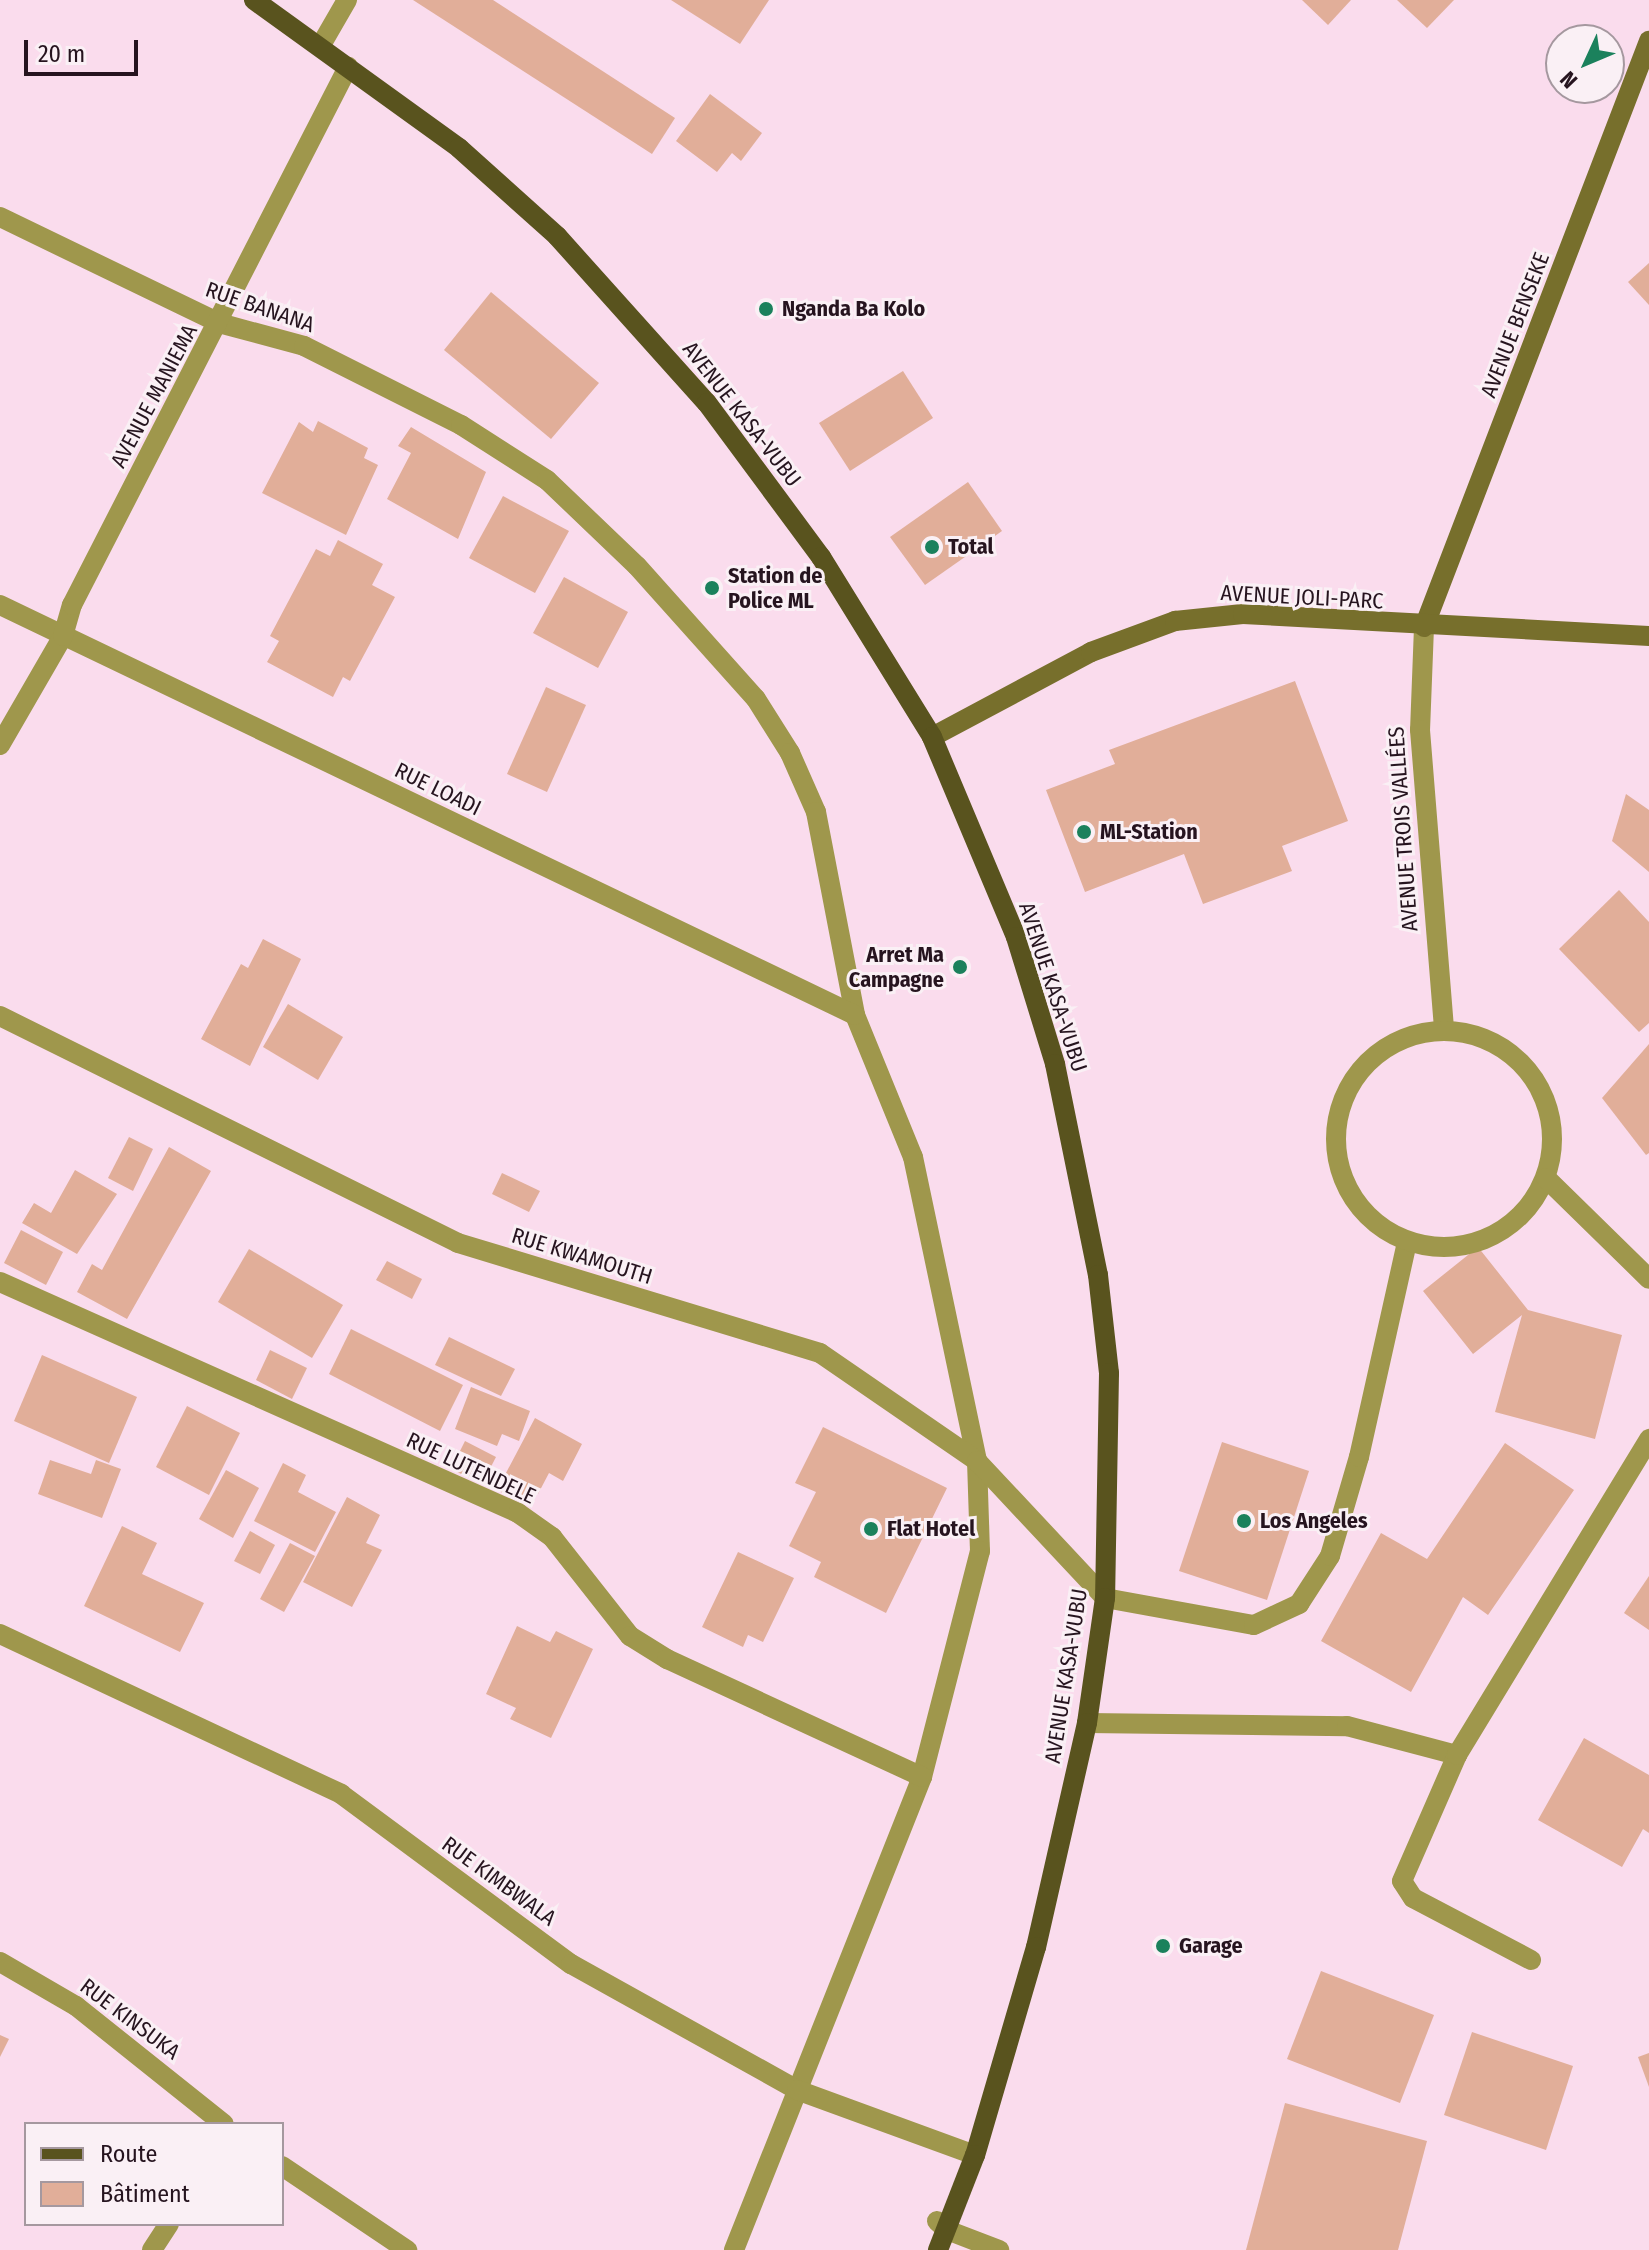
<!DOCTYPE html>
<meta charset="utf-8">
<style>
body{margin:0}
#map{position:relative;width:1649px;height:2250px;overflow:hidden;background:#fadced;font-family:"Fira Sans Condensed",sans-serif}
div>[style]{position:absolute}
.building>*{inset:0;background:#e1ae99}
.street>*{height:20px;margin:-10px;padding:0 10px;transform-origin:10px;border-radius:10px;background:#9f974c}
.street>.ring{margin:-10px;padding:0;box-sizing:content-box;background:none;border:20px solid #9f974c;border-radius:50%}
.secondary>*{height:20px;margin:-10px;padding:0 10px;transform-origin:10px;border-radius:10px;background:#776f2c}
.primary>*{height:20px;margin:-10px;padding:0 10px;transform-origin:10px;border-radius:10px;background:#59531e}
.dots>*{width:22px;height:22px;translate:-50% -50%;box-sizing:border-box;border:4px solid #faf0f5;border-radius:50%}
span{translate:-50% -50%;white-space:nowrap;text-align:center;line-height:1.15;-webkit-text-stroke:6px #faf0f5;paint-order:stroke}
.street-label{font-size:22px;color:#26141f}
.poi-label{font-size:22px;color:#26141f;font-weight:700}
.left{translate:0 -50%;text-align:left}
.right{translate:-100% -50%;text-align:right}
.legend{position:absolute;left:24px;top:2122px;width:260px;height:104px;box-sizing:border-box;background:#faf0f5;border:2px solid #a5989f;margin:0;padding:10px 14px;list-style:none;font-size:24px;color:#26141f}
.legend li{display:flex;align-items:center;gap:16px;height:40px}
.legend b{width:40px;border:2px solid #a5989f}
.north{position:absolute;left:1545px;top:24px;width:80px;height:80px;box-sizing:border-box;background:#faf0f5;border:2px solid #a5989f;border-radius:50%;rotate:226deg;font-size:22px;font-weight:700;line-height:32px;text-align:center;color:#26141f}
.north::after{content:'';display:block;margin:auto;width:28px;height:36px;background:#1b815c;clip-path:polygon(50% 0,100% 100%,50% 72%,0 100%)}
.scale{position:absolute;left:24px;top:40px;width:114px;height:36px;box-sizing:border-box;border:4px solid #26141f;border-top:0;padding-left:10px;font-size:24px;line-height:28px;white-space:nowrap;color:#26141f;-webkit-text-stroke:6px #faf0f5;paint-order:stroke}
</style>
<div id="map">
<div class="building">
<i style="clip-path:polygon(413px 0,493px 0,675px 118px,652px 154px)"></i>
<i style="clip-path:polygon(671px 0,769px 0,740px 44px)"></i>
<i style="clip-path:polygon(1302px 0,1351px 0,1328px 25px)"></i>
<i style="clip-path:polygon(1397px 0,1454px 0,1427px 28px)"></i>
<i style="clip-path:polygon(710px 94px,762px 133px,741px 161px,732px 153px,717px 172px,676px 141px)"></i>
<i style="clip-path:polygon(1649px 263px,1649px 305px,1628px 282px)"></i>
<i style="clip-path:polygon(491px 292px,599px 383px,551px 439px,444px 350px)"></i>
<i style="clip-path:polygon(903px 371px,933px 418px,850px 471px,819px 423px)"></i>
<i style="clip-path:polygon(318px 421px,368px 448px,364px 458px,378px 465px,346px 535px,262px 493px,299px 422px,313px 432px)"></i>
<i style="clip-path:polygon(411px 427px,486px 472px,458px 539px,387px 499px,411px 453px,398px 446px)"></i>
<i style="clip-path:polygon(968px 482px,1002px 531px,925px 585px,890px 537px)"></i>
<i style="clip-path:polygon(503px 496px,569px 531px,535px 593px,469px 558px)"></i>
<i style="clip-path:polygon(338px 540px,383px 564px,372px 585px,395px 597px,350px 681px,343px 677px,333px 697px,267px 662px,279px 641px,270px 636px,316px 549px,330px 556px)"></i>
<i style="clip-path:polygon(564px 577px,628px 612px,598px 668px,533px 633px)"></i>
<i style="clip-path:polygon(1295px 681px,1348px 821px,1282px 846px,1292px 871px,1203px 904px,1184px 854px,1085px 892px,1046px 790px,1115px 764px,1109px 750px)"></i>
<i style="clip-path:polygon(546px 687px,586px 705px,547px 792px,507px 774px)"></i>
<i style="clip-path:polygon(1626px 794px,1649px 810px,1649px 872px,1612px 841px)"></i>
<i style="clip-path:polygon(1619px 890px,1649px 922px,1649px 1023px,1639px 1032px,1559px 949px)"></i>
<i style="clip-path:polygon(263px 939px,301px 959px,250px 1066px,201px 1039px,241px 964px,248px 968px)"></i>
<i style="clip-path:polygon(288px 1004px,343px 1037px,318px 1080px,263px 1047px)"></i>
<i style="clip-path:polygon(1649px 1044px,1649px 1153px,1646px 1155px,1602px 1098px)"></i>
<i style="clip-path:polygon(129px 1137px,153px 1149px,133px 1191px,108px 1178px)"></i>
<i style="clip-path:polygon(169px 1147px,211px 1171px,127px 1319px,77px 1292px,92px 1264px,102px 1270px)"></i>
<i style="clip-path:polygon(75px 1170px,117px 1194px,77px 1254px,22px 1223px,34px 1203px,51px 1213px)"></i>
<i style="clip-path:polygon(502px 1173px,540px 1191px,529px 1212px,492px 1194px)"></i>
<i style="clip-path:polygon(21px 1230px,63px 1252px,46px 1285px,4px 1263px)"></i>
<i style="clip-path:polygon(1478px 1247px,1528px 1310px,1622px 1335px,1595px 1439px,1495px 1412px,1522px 1315px,1473px 1354px,1423px 1291px)"></i>
<i style="clip-path:polygon(249px 1249px,343px 1305px,312px 1358px,218px 1302px)"></i>
<i style="clip-path:polygon(387px 1261px,422px 1279px,412px 1299px,376px 1280px)"></i>
<i style="clip-path:polygon(351px 1329px,463px 1385px,440px 1431px,329px 1374px)"></i>
<i style="clip-path:polygon(449px 1337px,515px 1369px,501px 1396px,435px 1365px)"></i>
<i style="clip-path:polygon(270px 1350px,307px 1368px,292px 1399px,256px 1380px)"></i>
<i style="clip-path:polygon(42px 1355px,137px 1397px,109px 1463px,14px 1421px)"></i>
<i style="clip-path:polygon(471px 1387px,530px 1411px,519px 1441px,502px 1434px,497px 1446px,455px 1429px)"></i>
<i style="clip-path:polygon(187px 1406px,240px 1433px,209px 1495px,156px 1467px)"></i>
<i style="clip-path:polygon(535px 1418px,582px 1444px,563px 1481px,549px 1473px,538px 1494px,530px 1489px,523px 1504px,497px 1490px)"></i>
<i style="clip-path:polygon(823px 1427px,947px 1488px,886px 1613px,814px 1577px,821px 1562px,789px 1546px,816px 1492px,795px 1483px)"></i>
<i style="clip-path:polygon(465px 1441px,496px 1457px,482px 1484px,451px 1469px)"></i>
<i style="clip-path:polygon(1222px 1442px,1309px 1471px,1267px 1600px,1179px 1571px)"></i>
<i style="clip-path:polygon(1505px 1443px,1574px 1490px,1488px 1615px,1463px 1597px,1411px 1692px,1321px 1641px,1381px 1533px,1427px 1559px)"></i>
<i style="clip-path:polygon(50px 1460px,91px 1474px,96px 1460px,121px 1469px,102px 1518px,38px 1494px)"></i>
<i style="clip-path:polygon(283px 1463px,306px 1475px,298px 1492px,336px 1512px,315px 1552px,254px 1521px)"></i>
<i style="clip-path:polygon(226px 1470px,259px 1488px,233px 1538px,199px 1519px)"></i>
<i style="clip-path:polygon(347px 1497px,380px 1515px,366px 1543px,382px 1550px,352px 1607px,303px 1582px)"></i>
<i style="clip-path:polygon(122px 1526px,157px 1543px,142px 1574px,204px 1603px,180px 1652px,84px 1606px)"></i>
<i style="clip-path:polygon(250px 1531px,275px 1545px,260px 1574px,234px 1561px)"></i>
<i style="clip-path:polygon(290px 1543px,315px 1556px,284px 1612px,260px 1599px)"></i>
<i style="clip-path:polygon(738px 1552px,794px 1578px,763px 1642px,748px 1635px,743px 1647px,702px 1627px)"></i>
<i style="clip-path:polygon(1649px 1576px,1649px 1630px,1624px 1613px)"></i>
<i style="clip-path:polygon(517px 1626px,550px 1642px,556px 1631px,593px 1649px,551px 1738px,510px 1719px,516px 1708px,486px 1694px)"></i>
<i style="clip-path:polygon(1584px 1738px,1649px 1775px,1649px 1833px,1643px 1829px,1622px 1867px,1538px 1820px)"></i>
<i style="clip-path:polygon(1321px 1971px,1434px 2015px,1400px 2103px,1287px 2059px)"></i>
<i style="clip-path:polygon(1472px 2032px,1573px 2066px,1546px 2150px,1444px 2115px)"></i>
<i style="clip-path:polygon(0 2035px,9px 2039px,0 2057px)"></i>
<i style="clip-path:polygon(1649px 2053px,1649px 2087px,1638px 2057px)"></i>
<i style="clip-path:polygon(1285px 2103px,1427px 2141px,1398px 2250px,1246px 2250px)"></i>
</div>
<div class="street">
<i style="left:321px;top:45px;width:52px;rotate:-60deg"></i>
<i style="left:0;top:217px;width:243px;rotate:25.8deg"></i>
<i style="left:219px;top:323px;width:88px;rotate:15.1deg"></i>
<i style="left:304px;top:346px;width:176px;rotate:26.7deg"></i>
<i style="left:461px;top:425px;width:102px;rotate:32.6deg"></i>
<i style="left:547px;top:480px;width:124px;rotate:43.7deg"></i>
<i style="left:637px;top:566px;width:178px;rotate:48.2deg"></i>
<i style="left:756px;top:699px;width:64px;rotate:57.8deg"></i>
<i style="left:790px;top:753px;width:64px;rotate:66.2deg"></i>
<i style="left:816px;top:812px;width:207px;rotate:79.1deg"></i>
<i style="left:855px;top:1015px;width:153px;rotate:67.8deg"></i>
<i style="left:913px;top:1157px;width:311px;rotate:78.1deg"></i>
<i style="left:977px;top:1461px;width:90px;rotate:88.1deg"></i>
<i style="left:980px;top:1551px;width:233px;rotate:104.4deg"></i>
<i style="left:922px;top:1777px;width:509px;rotate:111.68deg"></i>
<i style="left:0;top:605px;width:948px;rotate:25.62deg"></i>
<i style="left:1424px;top:627px;width:103px;rotate:92.2deg"></i>
<i style="left:1420px;top:730px;width:298px;rotate:85.4deg"></i>
<i style="left:0;top:745px;width:126px;rotate:-60deg"></i>
<i style="left:63px;top:636px;width:32px;rotate:-74deg"></i>
<i style="left:72px;top:605px;width:605px;rotate:-62.84deg"></i>
<i style="left:0;top:1016px;width:511px;rotate:26.36deg"></i>
<i style="left:458px;top:1243px;width:378px;rotate:16.9deg"></i>
<i style="left:820px;top:1353px;width:191px;rotate:34.5deg"></i>
<i style="left:977px;top:1461px;width:187px;rotate:46.9deg"></i>
<i style="left:1105px;top:1598px;width:151px;rotate:10.3deg"></i>
<i style="left:1254px;top:1625px;width:50px;rotate:-25deg"></i>
<i style="left:1299px;top:1604px;width:57px;rotate:-57.1deg"></i>
<i style="left:1330px;top:1556px;width:103px;rotate:-73.7deg"></i>
<i style="left:1359px;top:1457px;width:220px;rotate:-77.4deg"></i>
<i class="ring" style="left:1336px;top:1031px;width:196px;height:196px"></i>
<i style="left:1546px;top:1178px;width:144px;rotate:44.4deg"></i>
<i style="left:0;top:1282px;width:567px;rotate:24.03deg"></i>
<i style="left:518px;top:1513px;width:42px;rotate:35.2deg"></i>
<i style="left:552px;top:1537px;width:126px;rotate:51.8deg"></i>
<i style="left:630px;top:1636px;width:44px;rotate:31.9deg"></i>
<i style="left:667px;top:1659px;width:281px;rotate:24.8deg"></i>
<i style="left:0;top:1634px;width:377px;rotate:25.1deg"></i>
<i style="left:341px;top:1794px;width:286px;rotate:36.5deg"></i>
<i style="left:571px;top:1964px;width:259px;rotate:29.1deg"></i>
<i style="left:797px;top:2090px;width:189px;rotate:20.1deg"></i>
<i style="left:1087px;top:1723px;width:260px;rotate:0.7deg"></i>
<i style="left:1347px;top:1726px;width:114px;rotate:14.8deg"></i>
<i style="left:1531px;top:1960px;width:133px;rotate:-152.3deg"></i>
<i style="left:1413px;top:1898px;width:20px;rotate:-123deg"></i>
<i style="left:1402px;top:1881px;width:137px;rotate:-66.4deg"></i>
<i style="left:1457px;top:1755px;width:370px;rotate:-58.7deg"></i>
<i style="left:0;top:1962px;width:88px;rotate:30.1deg"></i>
<i style="left:76px;top:2006px;width:189px;rotate:38.6deg"></i>
<i style="left:282px;top:2166px;width:151px;rotate:33.9deg"></i>
<i style="left:937px;top:2221px;width:13px;rotate:42deg"></i>
<i style="left:947px;top:2230px;width:56px;rotate:21deg"></i>
<i style="left:152px;top:2250px;width:31px;rotate:-57deg"></i>
</div>
<div class="secondary">
<i style="left:1424px;top:627px;width:628px;rotate:-69deg"></i>
<i style="left:932px;top:737px;width:180px;rotate:-28.1deg"></i>
<i style="left:1091px;top:652px;width:90px;rotate:-20.3deg"></i>
<i style="left:1175px;top:621px;width:68px;rotate:-5.9deg"></i>
<i style="left:1243px;top:614px;width:407px;rotate:3.1deg"></i>
</div>
<div class="primary">
<i style="left:254px;top:0;width:253px;rotate:35.8deg"></i>
<i style="left:459px;top:148px;width:132px;rotate:41.9deg"></i>
<i style="left:557px;top:236px;width:224px;rotate:48.1deg"></i>
<i style="left:707px;top:403px;width:192px;rotate:53.5deg"></i>
<i style="left:821px;top:557px;width:211px;rotate:58.3deg"></i>
<i style="left:932px;top:737px;width:217px;rotate:67.2deg"></i>
<i style="left:1016px;top:937px;width:133px;rotate:72.9deg"></i>
<i style="left:1055px;top:1064px;width:215px;rotate:78.5deg"></i>
<i style="left:1098px;top:1275px;width:99px;rotate:83.6deg"></i>
<i style="left:1109px;top:1373px;width:225px;rotate:91deg"></i>
<i style="left:1105px;top:1598px;width:126px;rotate:98.2deg"></i>
<i style="left:1087px;top:1723px;width:230px;rotate:102.8deg"></i>
<i style="left:1036px;top:1947px;width:217px;rotate:106.3deg"></i>
<i style="left:975px;top:2155px;width:102px;rotate:111.3deg"></i>
</div>
<div class="dots">
<i style="left:766px;top:309px;background:#1b815c"></i>
<i style="left:932px;top:547px;background:#1b815c"></i>
<i style="left:712px;top:588px;background:#1b815c"></i>
<i style="left:1084px;top:832px;background:#1b815c"></i>
<i style="left:960px;top:967px;background:#1b815c"></i>
<i style="left:1244px;top:1521px;background:#1b815c"></i>
<i style="left:871px;top:1529px;background:#1b815c"></i>
<i style="left:1163px;top:1946px;background:#1b815c"></i>
</div>
<div class="street-label">
<span style="left:260px;top:307px;rotate:19deg">RUE BANANA</span>
<span style="left:1515px;top:325px;rotate:-69deg">AVENUE BENSEKE</span>
<span style="left:154px;top:396px;rotate:-62deg">AVENUE MANIEMA</span>
<span style="left:742px;top:414px;rotate:52deg">AVENUE KASA-VUBU</span>
<span style="left:1302px;top:597px;rotate:3deg">AVENUE JOLI-PARC</span>
<span style="left:438px;top:789px;rotate:26deg">RUE LOADI</span>
<span style="left:1403px;top:829px;rotate:-94deg">AVENUE TROIS VALLÉES</span>
<span style="left:1053px;top:987px;rotate:72deg">AVENUE KASA-VUBU</span>
<span style="left:582px;top:1256px;rotate:17deg">RUE KWAMOUTH</span>
<span style="left:471px;top:1468px;rotate:25deg">RUE LUTENDELE</span>
<span style="left:1066px;top:1676px;rotate:-81deg">AVENUE KASA-VUBU</span>
<span style="left:499px;top:1881px;rotate:36deg">RUE KIMBWALA</span>
<span style="left:130px;top:2019px;rotate:37deg">RUE KINSUKA</span>
</div>
<div class="poi-label">
<span class="left" style="left:782px;top:309px">Nganda Ba Kolo</span>
<span class="left" style="left:948px;top:547px">Total</span>
<span class="left" style="left:728px;top:588px">Station de<br>Police ML</span>
<span class="left" style="left:1100px;top:832px">ML-Station</span>
<span class="right" style="left:944px;top:967px">Arret Ma<br>Campagne</span>
<span class="left" style="left:1260px;top:1521px">Los Angeles</span>
<span class="left" style="left:887px;top:1529px">Flat Hotel</span>
<span class="left" style="left:1179px;top:1946px">Garage</span>
</div>
<ul class="legend">
<li><b style="height:10px;background:#59531e"></b>Route</li>
<li><b style="height:22px;background:#e1ae99"></b>Bâtiment</li>
</ul>
<div class="north">N</div>
<div class="scale">20 m</div>
</div>
